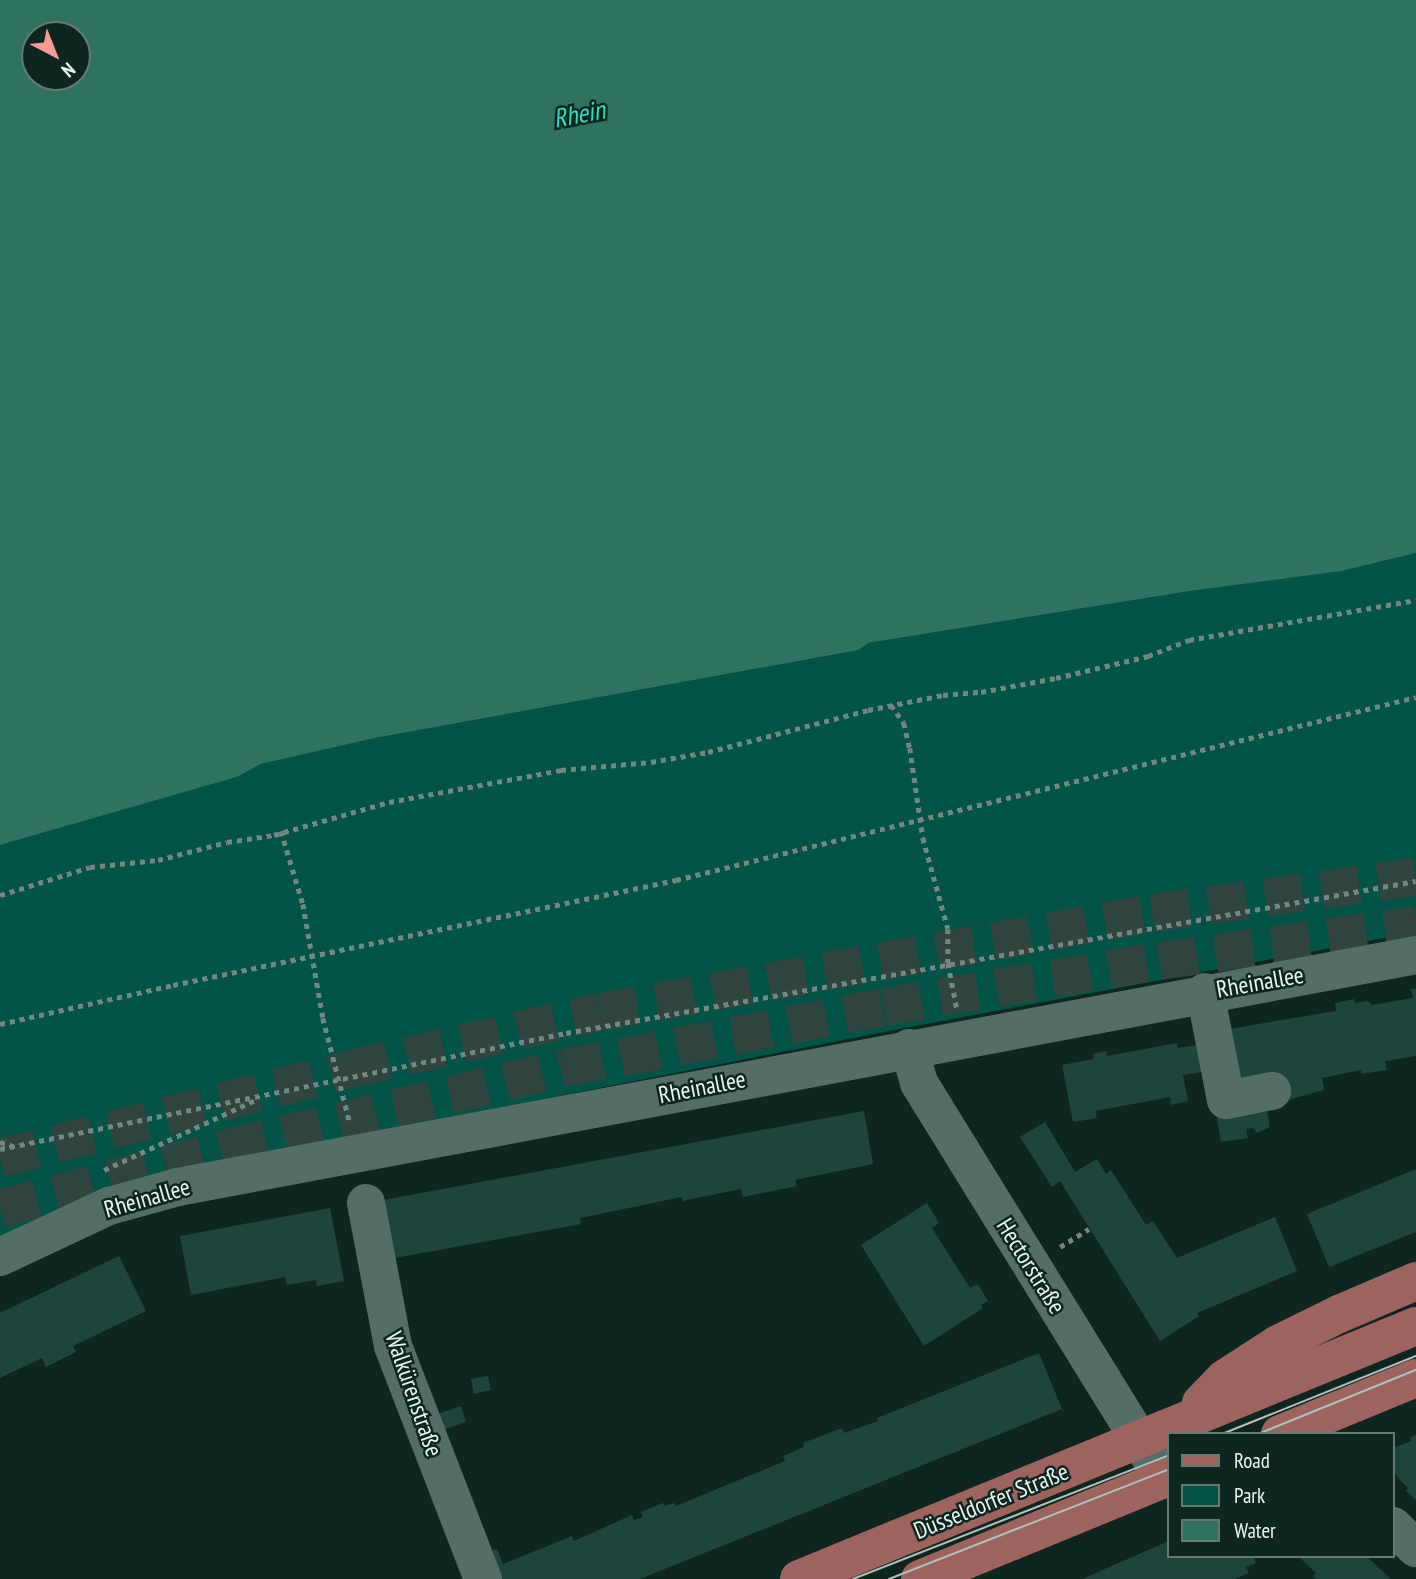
<!DOCTYPE html>
<meta charset="utf-8">
<style>
body{margin:0}
#map{position:relative;width:1416px;height:1579px;overflow:hidden;background:#0f2620;font-family:"PT Sans Narrow",sans-serif}
div>[style]{position:absolute}
.green>*{inset:0;background:#025446}
.water>*{inset:0;background:#307262}
.building>*{inset:0;background:#1e453c}
.highway-tunnel>*{height:38px;margin-top:-19px;transform-origin:0;background:repeating-linear-gradient(90deg,#304540 0 38px,transparent 0 57px)}
.path>*{height:4.5px;margin-top:-2.25px;transform-origin:0;background:repeating-linear-gradient(90deg,#738681 0 5px,transparent 0 10px)}
.minor>*{height:38px;margin:-19px;padding:0 19px;transform-origin:19px;border-radius:19px;background:#546d66}
.major>*{height:38px;margin:-19px;padding:0 19px;transform-origin:19px;border-radius:19px;background:#9d635e}
.tram>*{height:2px;margin:-1px;padding:0 1px;transform-origin:1px;border-radius:1px;background:#b1c1bd}
span{translate:-50% -50%;white-space:nowrap;text-align:center;line-height:1.15;-webkit-text-stroke:5px #0f2620;paint-order:stroke}
.street-label{font-size:24px;color:#e9f7f3}
.water-label{font-size:26px;color:#20e4c1;font-style:italic}
.legend{position:absolute;left:1167px;top:1432px;width:228px;height:126px;box-sizing:border-box;background:#0f2620;border:2px solid #667a74;margin:0;padding:9px 12px;list-style:none;font-size:21px;color:#e9f7f3}
.legend li{display:flex;align-items:center;gap:14px;height:35px}
.legend b{width:35px;border:2px solid #667a74}
.north{position:absolute;left:21px;top:21px;width:70px;height:70px;box-sizing:border-box;background:#0f2620;border:2px solid #667a74;border-radius:50%;rotate:138deg;font-size:19px;font-weight:700;line-height:28px;text-align:center;color:#e9f7f3}
.north::after{content:'';display:block;margin:auto;width:24px;height:32px;background:#f59c96;clip-path:polygon(50% 0,100% 100%,50% 72%,0 100%)}
</style>
<div id="map">
<div class="green">
<i style="clip-path:polygon(1416px 553px,1416px 932px,889px 1031px,132px 1180px,0 1243px,0 845px,237px 777px,261px 764px,375px 738px,859px 650px,868px 643px,1190px 591px,1342px 571px)"></i>
</div>
<div class="water">
<i style="clip-path:polygon(evenodd,0 0,1416px 0,1416px 553px,1342px 571px,1190px 591px,868px 643px,859px 650px,375px 738px,261px 764px,237px 777px,0 845px,0 0,35px 35px,77px 35px,77px 77px,35px 77px,35px 35px)"></i>
</div>
<div class="building">
<i style="clip-path:polygon(1411px 989px,1416px 989px,1416px 1056px,1385px 1061px,1387px 1070px,1361px 1074px,1361px 1070px,1322px 1078px,1324px 1090px,1288px 1100px,1238px 1081px,1229px 1029px,1336px 1011px,1335px 1003px,1354px 999px,1355px 1003px,1368px 1001px,1372px 1005px,1413px 998px)"></i>
<i style="clip-path:polygon(1177px 1043px,1178px 1048px,1204px 1044px,1208px 1071px,1183px 1075px,1188px 1101px,1171px 1105px,1170px 1097px,1095px 1111px,1097px 1118px,1073px 1122px,1062px 1065px,1094px 1059px,1093px 1054px,1106px 1051px,1107px 1056px)"></i>
<i style="clip-path:polygon(1265px 1100px,1270px 1127px,1257px 1133px,1253px 1128px,1246px 1129px,1248px 1138px,1221px 1142px,1216px 1113px)"></i>
<i style="clip-path:polygon(864px 1111px,873px 1164px,795px 1180px,797px 1186px,743px 1197px,741px 1189px,682px 1201px,682px 1197px,580px 1218px,581px 1224px,389px 1259px,378px 1201px)"></i>
<i style="clip-path:polygon(1045px 1122px,1075px 1172px,1097px 1159px,1106px 1174px,1111px 1170px,1146px 1225px,1153px 1221px,1177px 1258px,1275px 1217px,1297px 1271px,1197px 1313px,1199px 1316px,1160px 1341px,1060px 1181px,1052px 1187px,1020px 1137px)"></i>
<i style="clip-path:polygon(1416px 1169px,1416px 1232px,1329px 1267px,1307px 1214px)"></i>
<i style="clip-path:polygon(927px 1203px,939px 1223px,932px 1228px,970px 1288px,978px 1284px,988px 1301px,981px 1305px,983px 1308px,924px 1346px,861px 1245px)"></i>
<i style="clip-path:polygon(330px 1208px,344px 1281px,317px 1286px,316px 1280px,287px 1285px,285px 1277px,191px 1295px,180px 1236px)"></i>
<i style="clip-path:polygon(119px 1256px,146px 1311px,73px 1346px,76px 1352px,46px 1367px,42px 1358px,0 1378px,0 1313px)"></i>
<i style="clip-path:polygon(1039px 1353px,1062px 1409px,640px 1579px,496px 1579px,485px 1553px,497px 1549px,503px 1564px,572px 1536px,574px 1541px,632px 1515px,634px 1520px,643px 1517px,641px 1512px,663px 1503px,665px 1506px,674px 1503px,676px 1506px,785px 1461px,783px 1456px,804px 1447px,803px 1443px,842px 1428px,844px 1433px,878px 1421px,877px 1418px)"></i>
<i style="clip-path:polygon(488px 1376px,491px 1390px,474px 1394px,471px 1379px)"></i>
<i style="clip-path:polygon(461px 1406px,466px 1422px,443px 1430px,437px 1414px)"></i>
<i style="clip-path:polygon(1416px 1435px,1416px 1500px,1406px 1491px,1408px 1488px,1397px 1477px,1393px 1468px,1393px 1448px,1411px 1441px,1410px 1437px)"></i>
<i style="clip-path:polygon(1169px 1541px,1169px 1556px,1253px 1556px,1256px 1563px,1246px 1567px,1249px 1573px,1235px 1579px,1082px 1579px)"></i>
<i style="clip-path:polygon(1298px 1556px,1366px 1556px,1391px 1579px,1316px 1579px,1313px 1576px,1316px 1573px)"></i>
</div>
<div class="highway-tunnel">
<i style="left:0;top:1158px;width:362px;rotate:-14.2deg"></i>
<i style="left:351px;top:1069px;width:255px;rotate:-12.9deg"></i>
<i style="left:600px;top:1012px;width:561px;rotate:-10.17deg"></i>
<i style="left:1152px;top:913px;width:266px;rotate:-7.8deg"></i>
<i style="left:0;top:1209px;width:236px;rotate:-15deg"></i>
<i style="left:228px;top:1148px;width:346px;rotate:-13.4deg"></i>
<i style="left:565px;top:1068px;width:325px;rotate:-10.8deg"></i>
<i style="left:884px;top:1007px;width:279px;rotate:-9.5deg"></i>
<i style="left:1159px;top:961px;width:260px;rotate:-8deg"></i>
</div>
<div class="path">
<i style="left:891px;top:705px;width:22px;rotate:54deg"></i>
<i style="left:904px;top:723px;width:26px;rotate:77deg"></i>
<i style="left:910px;top:748px;width:91px;rotate:81.8deg"></i>
<i style="left:923px;top:838px;width:94px;rotate:74.6deg"></i>
<i style="left:948px;top:929px;width:34px;rotate:90deg"></i>
<i style="left:948px;top:963px;width:47px;rotate:78.9deg"></i>
<i style="left:281px;top:831px;width:76px;rotate:73.2deg"></i>
<i style="left:303px;top:904px;width:116px;rotate:80deg"></i>
<i style="left:323px;top:1018px;width:108px;rotate:75.6deg"></i>
<i style="left:0;top:895px;width:94px;rotate:-17.3deg"></i>
<i style="left:90px;top:867px;width:68px;rotate:-5.9deg"></i>
<i style="left:158px;top:860px;width:71px;rotate:-14.6deg"></i>
<i style="left:227px;top:842px;width:48px;rotate:-8.5deg"></i>
<i style="left:274px;top:835px;width:120px;rotate:-16deg"></i>
<i style="left:389px;top:802px;width:175px;rotate:-10.5deg"></i>
<i style="left:561px;top:770px;width:90px;rotate:-5.1deg"></i>
<i style="left:651px;top:762px;width:58px;rotate:-10deg"></i>
<i style="left:708px;top:752px;width:165px;rotate:-14.7deg"></i>
<i style="left:868px;top:710px;width:76px;rotate:-11.3deg"></i>
<i style="left:943px;top:695px;width:38px;rotate:-5deg"></i>
<i style="left:981px;top:692px;width:76px;rotate:-10.6deg"></i>
<i style="left:1056px;top:678px;width:95px;rotate:-13.4deg"></i>
<i style="left:1148px;top:656px;width:44px;rotate:-21.3deg"></i>
<i style="left:1189px;top:640px;width:230px;rotate:-10deg"></i>
<i style="left:0;top:1024px;width:177px;rotate:-12.7deg"></i>
<i style="left:173px;top:985px;width:514px;rotate:-11.79deg"></i>
<i style="left:676px;top:880px;width:762px;rotate:-13.89deg"></i>
<i style="left:0;top:1142px;width:14px;rotate:17deg"></i>
<i style="left:0;top:1149px;width:578px;rotate:-11.58deg"></i>
<i style="left:566px;top:1033px;width:863px;rotate:-10.14deg"></i>
<i style="left:104px;top:1170px;width:170px;rotate:-24.8deg"></i>
<i style="left:1060px;top:1247px;width:34px;rotate:-32deg"></i>
</div>
<div class="minor">
<i style="left:1205px;top:992px;width:110px;rotate:79deg"></i>
<i style="left:1226px;top:1100px;width:47px;rotate:-11.1deg"></i>
<i style="left:909px;top:1048px;width:36px;rotate:74deg"></i>
<i style="left:919px;top:1083px;width:466px;rotate:58.3deg"></i>
<i style="left:366px;top:1203px;width:146px;rotate:79.3deg"></i>
<i style="left:393px;top:1346px;width:250px;rotate:68.9deg"></i>
<i style="left:0;top:1257px;width:120px;rotate:-25.1deg"></i>
<i style="left:109px;top:1206px;width:72px;rotate:-15.4deg"></i>
<i style="left:178px;top:1187px;width:1260px;rotate:-10.61deg"></i>
<i style="left:1393px;top:1526px;width:32px;rotate:44deg"></i>
</div>
<div class="major">
<i style="left:1201px;top:1403px;width:33px;rotate:-46deg"></i>
<i style="left:1224px;top:1379px;width:64px;rotate:-32.9deg"></i>
<i style="left:1278px;top:1344px;width:68px;rotate:-26.2deg"></i>
<i style="left:1339px;top:1314px;width:84px;rotate:-23.2deg"></i>
<i style="left:1280px;top:1434px;width:147px;rotate:-22.4deg"></i>
<i style="left:799px;top:1579px;width:667px;rotate:-22.3deg"></i>
<i style="left:920px;top:1579px;width:269px;rotate:-22.3deg"></i>
</div>
<div class="tram">
<i style="left:1222px;top:1434px;width:209px;rotate:-21.9deg"></i>
<i style="left:1258px;top:1434px;width:170px;rotate:-22.1deg"></i>
<i style="left:853px;top:1579px;width:339px;rotate:-21.4deg"></i>
<i style="left:889px;top:1579px;width:301px;rotate:-21.4deg"></i>
</div>
<div class="street-label">
<span style="left:1260px;top:982px;rotate:-10deg">Rheinallee</span>
<span style="left:702px;top:1087px;rotate:-11deg">Rheinallee</span>
<span style="left:147px;top:1198px;rotate:-16deg">Rheinallee</span>
<span style="left:1031px;top:1266px;rotate:58deg">Hectorstraße</span>
<span style="left:414px;top:1394px;rotate:71deg">Walkürenstraße</span>
<span style="left:991px;top:1501px;rotate:-22deg">Düsseldorfer Straße</span>
</div>
<div class="water-label">
<span style="left:579px;top:114px;rotate:-11deg">Rhein</span>
</div>
<ul class="legend">
<li><b style="height:9px;background:#9d635e"></b>Road</li>
<li><b style="height:19px;background:#025446"></b>Park</li>
<li><b style="height:19px;background:#307262"></b>Water</li>
</ul>
<div class="north">N</div>
</div>
